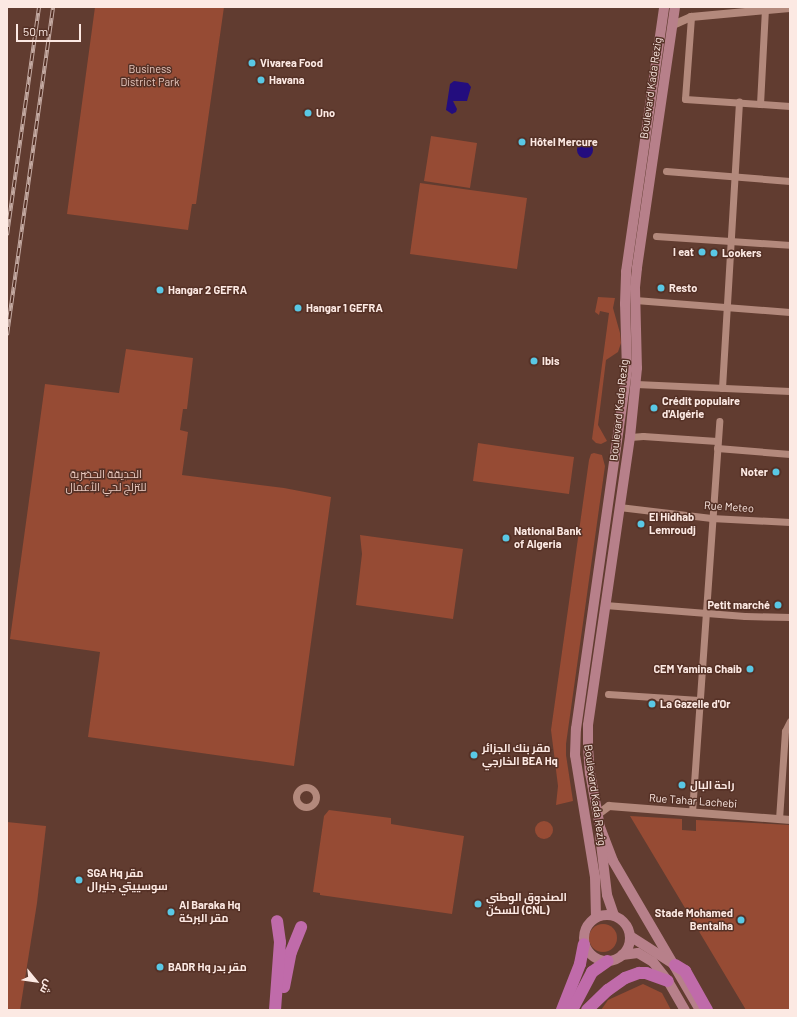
<!DOCTYPE html>
<meta charset="utf-8">
<style>
body{margin:0}
#map{position:relative;width:797px;height:1017px;overflow:hidden;background:#613c30;font-family:Barlow,Cairo,sans-serif}
div>[style]{position:absolute}
.green>*{inset:0;background:#964b34}
.round{border-radius:50%}
.water>*{inset:0;background:#230d7e}
.minor>*{height:7px;margin:-3.5px;padding:0 3.5px;transform-origin:3.5px;border-radius:3.5px;background:#b3897c}
.minor>.ring{margin:-3.5px;padding:0;box-sizing:content-box;background:none;border:7px solid #b3897c;border-radius:50%}
.tertiary>*{height:8px;margin:-4px;padding:0 4px;transform-origin:4px;border-radius:4px;background:#b3897c}
.secondary>*{height:10px;margin:-5px;padding:0 5px;transform-origin:5px;border-radius:5px;background:#b7808a}
.secondary>.ring{margin:-5px;padding:0;box-sizing:content-box;background:none;border:10px solid #b7808a;border-radius:50%}
.motorway>*{height:12px;margin:-6px;padding:0 6px;transform-origin:6px;border-radius:6px;background:#c06baa}
.rail>*{height:4px;margin-top:-2px;transform-origin:0;background:repeating-linear-gradient(90deg,#553126 0 8px,#c4aaa2 0 16px);box-sizing:border-box;border-block:1px solid #c4aaa2}
.dots>*{width:11px;height:11px;translate:-50% -50%;box-sizing:border-box;border:2px solid #553126;border-radius:50%}
span{translate:-50% -50%;white-space:nowrap;text-align:center;line-height:1.15;-webkit-text-stroke:3px #553126;paint-order:stroke}
.poi-label{font-size:11px;color:#fce9e3;font-weight:700}
.left{translate:0 -50%;text-align:left}
.right{translate:-100% -50%;text-align:right}
.park-label{font-size:11px;color:#eac9bf}
.street-label{font-size:11px;color:#fce9e3}
.frame{position:absolute;inset:0;border:8px solid #fce9e3;pointer-events:none}
.north{position:absolute;left:16px;top:961px;width:40px;height:40px;-webkit-text-stroke:3px #553126;paint-order:stroke;rotate:119deg;font-size:11px;font-weight:700;line-height:16px;text-align:center;color:#fce9e3}
.north::after{content:'';display:block;margin:auto;width:14px;height:18px;background:#fce9e3;clip-path:polygon(50% 0,100% 100%,50% 72%,0 100%)}
.scale{position:absolute;left:16px;top:24px;width:65px;height:18px;box-sizing:border-box;border:2px solid #fce9e3;border-top:0;padding-left:5px;font-size:12px;line-height:14px;white-space:nowrap;color:#fce9e3;-webkit-text-stroke:3px #553126;paint-order:stroke}
</style>
<div id="map">
<div class="green">
<i style="clip-path:polygon(95px 7px,224px 7px,196px 204px,192px 204px,188px 230px,67px 214px)"></i>
<i style="clip-path:polygon(431px 136px,477px 143px,470px 188px,424px 181px)"></i>
<i style="clip-path:polygon(420px 183px,527px 198px,517px 269px,410px 254px)"></i>
<i style="clip-path:polygon(598px 297px,615px 298px,613px 308px,620px 333px,621px 343px,618px 352px,606px 360px,598px 425px,607px 441px,601px 444px,596px 443px,592px 439px,609px 313px,600px 311px,599px 315px,595px 312px)"></i>
<i style="clip-path:polygon(126px 349px,193px 358px,187px 409px,183px 409px,180px 430px,188px 432px,182px 475px,284px 488px,331px 497px,294px 766px,88px 737px,100px 652px,10px 639px,45px 384px,119px 393px)"></i>
<i style="clip-path:polygon(478px 443px,574px 457px,569px 494px,473px 481px)"></i>
<i style="clip-path:polygon(594px 453px,602px 455px,605px 466px,566px 744px,566px 755px,573px 801px,556px 805px,558px 786px,551px 730px,589px 460px,591px 454px)"></i>
<i style="clip-path:polygon(360px 535px,463px 549px,453px 619px,356px 605px,362px 554px)"></i>
<i style="clip-path:polygon(329px 810px,391px 818px,391px 824px,464px 836px,452px 914px,320px 895px,320px 893px,313px 892px,324px 816px)"></i>
<i style="clip-path:polygon(630px 816px,682px 819px,682px 830px,696px 831px,696px 820px,790px 825px,790px 1010px,746px 1010px)"></i>
<i class="round" style="left:535px;top:821px;width:18px;height:18px"></i>
<i style="clip-path:polygon(7px 822px,46px 826px,37px 903px,20px 1010px,7px 1010px)"></i>
<i class="round" style="left:589px;top:924px;width:28px;height:28px"></i>
<i style="clip-path:polygon(643px 984px,662px 993px,671px 1010px,601px 1010px,608px 1000px)"></i>
</div>
<div class="water">
<i style="clip-path:polygon(454px 81px,468px 83px,471px 87px,467px 101px,453px 101px,457px 109px,456px 112px,452px 114px,446px 110px,450px 84px)"></i>
<i class="round" style="left:577px;top:142px;width:16px;height:16px"></i>
</div>
<div class="minor">
<i style="left:691px;top:17px;width:82px;rotate:94.2deg"></i>
<i style="left:685px;top:99px;width:105px;rotate:3.8deg"></i>
<i style="left:760px;top:104px;width:94px;rotate:-87deg"></i>
<i style="left:666px;top:171px;width:124px;rotate:4.6deg"></i>
<i style="left:656px;top:236px;width:134px;rotate:3.8deg"></i>
<i style="left:635px;top:300px;width:155px;rotate:4.4deg"></i>
<i style="left:636px;top:384px;width:154px;rotate:2.6deg"></i>
<i style="left:722px;top:388px;width:287px;rotate:-86.6deg"></i>
<i style="left:630px;top:437px;width:13px;rotate:-4deg"></i>
<i style="left:643px;top:436px;width:74px;rotate:3.9deg"></i>
<i style="left:717px;top:448px;width:73px;rotate:4.7deg"></i>
<i style="left:619px;top:507px;width:93px;rotate:6.8deg"></i>
<i style="left:711px;top:518px;width:79px;rotate:2.9deg"></i>
<i style="left:605px;top:605px;width:140px;rotate:4.5deg"></i>
<i style="left:745px;top:616px;width:45px;rotate:1.3deg"></i>
<i style="left:608px;top:694px;width:91px;rotate:3.8deg"></i>
<i class="ring" style="left:296px;top:787px;width:13px;height:13px"></i>
<i style="left:692px;top:812px;width:392px;rotate:-86deg"></i>
<i style="left:779px;top:819px;width:88px;rotate:-86.1deg"></i>
<i style="left:785px;top:731px;width:11px;rotate:-63deg"></i>
</div>
<div class="tertiary">
<i style="left:673px;top:25px;width:20px;rotate:-24deg"></i>
<i style="left:691px;top:17px;width:99px;rotate:-5.2deg"></i>
<i style="left:597px;top:815px;width:15px;rotate:-37deg"></i>
<i style="left:609px;top:806px;width:182px;rotate:4.4deg"></i>
</div>
<div class="secondary">
<i style="left:675px;top:7px;width:264px;rotate:98.3deg"></i>
<i style="left:637px;top:268px;width:20px;rotate:96deg"></i>
<i style="left:635px;top:288px;width:80px;rotate:88.6deg"></i>
<i style="left:637px;top:368px;width:69px;rotate:95.8deg"></i>
<i style="left:630px;top:437px;width:291px;rotate:98.3deg"></i>
<i style="left:588px;top:725px;width:22px;rotate:90deg"></i>
<i style="left:588px;top:747px;width:26px;rotate:86deg"></i>
<i style="left:590px;top:773px;width:55px;rotate:79.5deg"></i>
<i style="left:600px;top:827px;width:36px;rotate:69deg"></i>
<i style="left:613px;top:861px;width:173px;rotate:59.7deg"></i>
<i style="left:600px;top:835px;width:60px;rotate:83.3deg"></i>
<i style="left:607px;top:895px;width:21px;rotate:71deg"></i>
<i class="ring" style="left:584px;top:915px;width:36px;height:36px"></i>
<i style="left:596px;top:917px;width:40px;rotate:-91.4deg"></i>
<i style="left:595px;top:877px;width:124px;rotate:-99.3deg"></i>
<i style="left:575px;top:755px;width:26px;rotate:-88deg"></i>
<i style="left:576px;top:729px;width:363px;rotate:-81.9deg"></i>
<i style="left:627px;top:370px;width:66px;rotate:-91.7deg"></i>
<i style="left:625px;top:304px;width:32px;rotate:-88deg"></i>
<i style="left:626px;top:272px;width:268px;rotate:-81.8deg"></i>
<i style="left:630px;top:936px;width:50px;rotate:32.7deg"></i>
<i style="left:622px;top:955px;width:16px;rotate:-7deg"></i>
<i style="left:638px;top:953px;width:17px;rotate:31deg"></i>
<i style="left:653px;top:962px;width:24px;rotate:52deg"></i>
<i style="left:668px;top:981px;width:34px;rotate:60deg"></i>
</div>
<div class="motorway">
<i style="left:675px;top:965px;width:12px;rotate:31deg"></i>
<i style="left:685px;top:971px;width:45px;rotate:60.6deg"></i>
<i style="left:284px;top:987px;width:36px;rotate:-79deg"></i>
<i style="left:291px;top:952px;width:27px;rotate:-68deg"></i>
<i style="left:275px;top:1010px;width:68px;rotate:-85.8deg"></i>
<i style="left:280px;top:942px;width:21px;rotate:-98deg"></i>
<i style="left:562px;top:1010px;width:49px;rotate:-68.6deg"></i>
<i style="left:580px;top:964px;width:20px;rotate:-79deg"></i>
<i style="left:572px;top:1010px;width:43px;rotate:-62.2deg"></i>
<i style="left:592px;top:972px;width:19px;rotate:-35deg"></i>
<i style="left:587px;top:1010px;width:29px;rotate:-44deg"></i>
<i style="left:608px;top:990px;width:21px;rotate:-35deg"></i>
<i style="left:625px;top:978px;width:15px;rotate:-20deg"></i>
<i style="left:639px;top:973px;width:7px"></i>
<i style="left:646px;top:973px;width:23px;rotate:20deg"></i>
</div>
<div class="rail">
<i style="left:7px;top:235px;width:230px;rotate:-82deg"></i>
<i style="left:7px;top:335px;width:331px;rotate:-82deg"></i>
</div>
<div class="dots">
<i style="left:252px;top:63px;background:#59c8e5"></i>
<i style="left:261px;top:80px;background:#59c8e5"></i>
<i style="left:308px;top:113px;background:#59c8e5"></i>
<i style="left:522px;top:142px;background:#59c8e5"></i>
<i style="left:702px;top:252px;background:#59c8e5"></i>
<i style="left:714px;top:253px;background:#59c8e5"></i>
<i style="left:661px;top:288px;background:#59c8e5"></i>
<i style="left:160px;top:290px;background:#59c8e5"></i>
<i style="left:298px;top:308px;background:#59c8e5"></i>
<i style="left:534px;top:361px;background:#59c8e5"></i>
<i style="left:654px;top:408px;background:#59c8e5"></i>
<i style="left:776px;top:472px;background:#59c8e5"></i>
<i style="left:641px;top:524px;background:#59c8e5"></i>
<i style="left:506px;top:538px;background:#59c8e5"></i>
<i style="left:778px;top:605px;background:#59c8e5"></i>
<i style="left:750px;top:669px;background:#59c8e5"></i>
<i style="left:652px;top:704px;background:#59c8e5"></i>
<i style="left:474px;top:755px;background:#59c8e5"></i>
<i style="left:682px;top:785px;background:#59c8e5"></i>
<i style="left:79px;top:880px;background:#59c8e5"></i>
<i style="left:478px;top:904px;background:#59c8e5"></i>
<i style="left:171px;top:912px;background:#59c8e5"></i>
<i style="left:741px;top:920px;background:#59c8e5"></i>
<i style="left:160px;top:967px;background:#59c8e5"></i>
</div>
<div class="poi-label">
<span class="left" style="left:260px;top:63px">Vivarea Food</span>
<span class="left" style="left:269px;top:80px">Havana</span>
<span class="left" style="left:316px;top:113px">Uno</span>
<span class="left" style="left:530px;top:142px">Hôtel Mercure</span>
<span class="right" style="left:694px;top:252px">I eat</span>
<span class="left" style="left:722px;top:253px">Lookers</span>
<span class="left" style="left:669px;top:288px">Resto</span>
<span class="left" style="left:168px;top:290px">Hangar 2 GEFRA</span>
<span class="left" style="left:306px;top:308px">Hangar 1 GEFRA</span>
<span class="left" style="left:542px;top:361px">Ibis</span>
<span class="left" style="left:662px;top:408px">Crédit populaire<br>d'Algérie</span>
<span class="right" style="left:768px;top:472px">Noter</span>
<span class="left" style="left:649px;top:524px">El Hidhab<br>Lemroudj</span>
<span class="left" style="left:514px;top:538px">National Bank<br>of Algeria</span>
<span class="right" style="left:770px;top:605px">Petit marché</span>
<span class="right" style="left:742px;top:669px">CEM Yamina Chaib</span>
<span class="left" style="left:660px;top:704px">La Gazelle d'Or</span>
<span class="left" style="left:482px;top:755px">مقر بنك الجزائر<br>الخارجي BEA Hq</span>
<span class="left" style="left:690px;top:785px">راحة البال</span>
<span class="left" style="left:87px;top:880px">SGA Hq مقر<br>سوسييتي جنيرال</span>
<span class="left" style="left:486px;top:904px">الصندوق الوطني<br>للسكن (CNL)</span>
<span class="left" style="left:179px;top:912px">Al Baraka Hq<br>مقر البركة</span>
<span class="right" style="left:733px;top:920px">Stade Mohamed<br>Bentalha</span>
<span class="left" style="left:168px;top:967px">BADR Hq مقر بدر</span>
</div>
<div class="park-label">
<span style="left:150px;top:76px">Business<br>District Park</span>
<span style="left:106px;top:481px">الحديقة الحضرية<br>للتزلج لحي الأعمال</span>
</div>
<div class="street-label">
<span style="left:651px;top:88px;rotate:-82deg">Boulevard Kada Rezig</span>
<span style="left:619px;top:410px;rotate:-84deg">Boulevard Kada Rezig</span>
<span style="left:729px;top:507px;rotate:4deg">Rue Meteo</span>
<span style="left:595px;top:795px;rotate:82deg">Boulevard Kada Rezig</span>
<span style="left:693px;top:801px;rotate:4deg">Rue Tahar Lachebi</span>
</div>
<div class="frame"></div>
<div class="north">ش</div>
<div class="scale">50 m</div>
</div>
